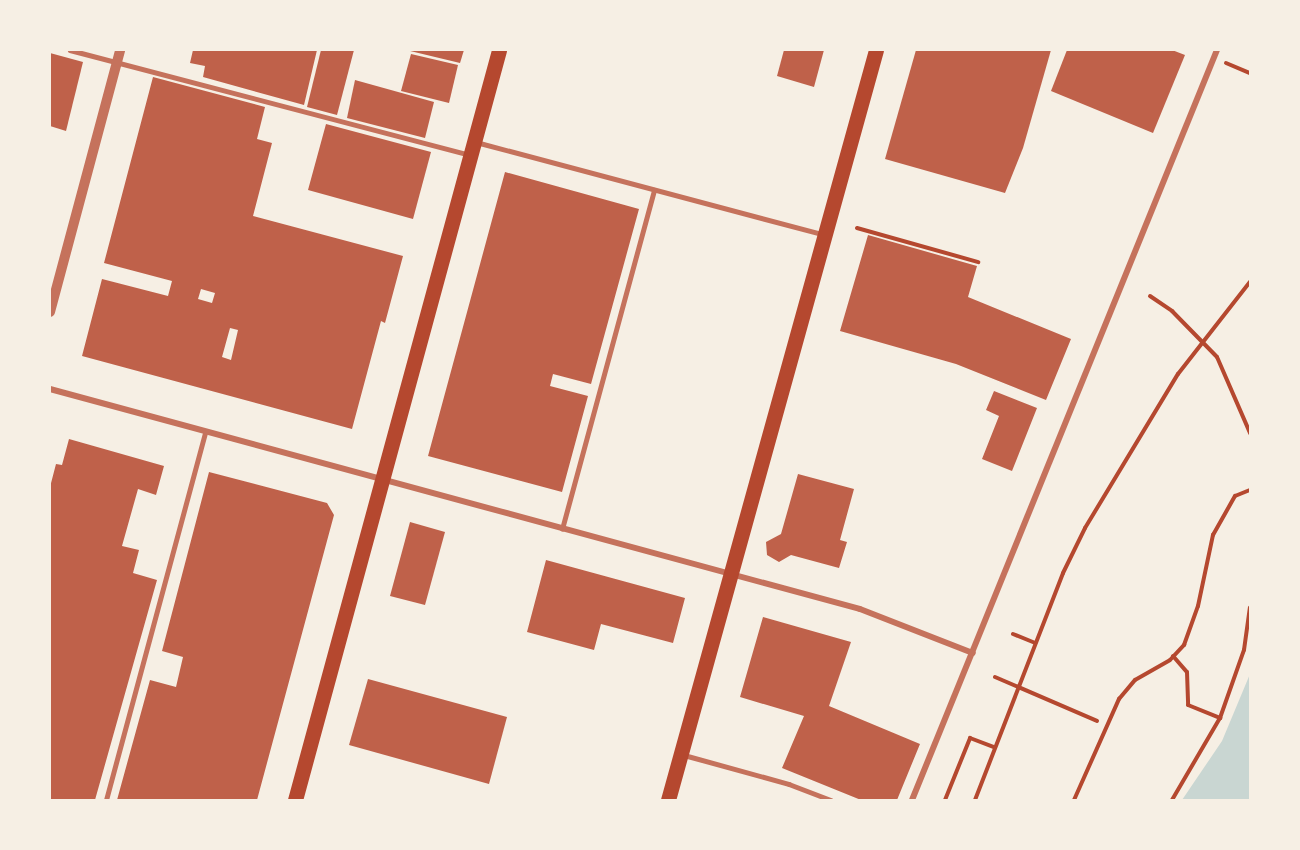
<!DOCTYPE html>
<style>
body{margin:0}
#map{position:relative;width:1300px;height:850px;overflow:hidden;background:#f6efe4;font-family:Raleway,sans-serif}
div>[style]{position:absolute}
.water>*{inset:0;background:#c9d6d2}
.building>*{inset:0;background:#bf614a}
.path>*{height:4px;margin:-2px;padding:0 2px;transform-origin:2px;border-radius:2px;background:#b5482f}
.service>*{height:4.5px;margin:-2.25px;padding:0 2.25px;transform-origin:2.25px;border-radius:2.25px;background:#c5725c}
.minor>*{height:6px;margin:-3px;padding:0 3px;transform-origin:3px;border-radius:3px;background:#c5725c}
.tertiary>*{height:10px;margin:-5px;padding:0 5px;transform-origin:5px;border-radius:5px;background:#c5725c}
.primary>*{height:15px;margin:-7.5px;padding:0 7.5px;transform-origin:7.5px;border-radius:7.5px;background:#b5482f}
span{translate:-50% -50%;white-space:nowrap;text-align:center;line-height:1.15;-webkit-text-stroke:4.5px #f6efe4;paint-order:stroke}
.frame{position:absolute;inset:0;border:51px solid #f6efe4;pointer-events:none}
</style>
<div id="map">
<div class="water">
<i style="clip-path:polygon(1250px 674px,1250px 800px,1182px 800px,1222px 741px)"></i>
</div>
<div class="building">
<i style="clip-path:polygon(193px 50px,317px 50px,304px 105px,203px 77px,205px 66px,190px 63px)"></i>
<i style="clip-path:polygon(321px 50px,354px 50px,337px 115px,307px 107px)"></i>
<i style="clip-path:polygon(406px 50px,464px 50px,460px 63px)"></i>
<i style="clip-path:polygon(784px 50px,824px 50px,814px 87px,777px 76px)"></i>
<i style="clip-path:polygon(916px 50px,1051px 50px,1023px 148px,1005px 193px,885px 159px)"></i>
<i style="clip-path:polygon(1067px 50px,1172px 50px,1185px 55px,1153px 133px,1051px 91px)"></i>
<i style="clip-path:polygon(50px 53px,83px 62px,66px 131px,50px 126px)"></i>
<i style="clip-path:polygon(411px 54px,458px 65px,449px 103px,401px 91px)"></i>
<i style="clip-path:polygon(evenodd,153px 77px,265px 107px,257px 139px,272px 143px,253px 216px,403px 256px,385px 323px,381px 321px,352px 429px,82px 356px,102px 279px,168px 296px,172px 281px,104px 263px,153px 77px,201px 289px,215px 293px,212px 303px,198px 299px,201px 289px,153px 77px,230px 328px,238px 330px,231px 360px,222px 357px,230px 328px)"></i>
<i style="clip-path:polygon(355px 80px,434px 102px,425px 138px,347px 118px)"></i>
<i style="clip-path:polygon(326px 124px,431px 152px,413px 219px,308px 190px)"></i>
<i style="clip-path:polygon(505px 172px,639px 209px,591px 384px,553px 374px,550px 386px,588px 396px,562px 492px,428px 456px)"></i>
<i style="clip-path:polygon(868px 235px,977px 266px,968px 297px,1071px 339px,1046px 400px,956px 364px,840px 331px)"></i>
<i style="clip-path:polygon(994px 391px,1037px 408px,1012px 471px,982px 459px,999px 416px,986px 410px)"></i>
<i style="clip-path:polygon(69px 439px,164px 466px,156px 495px,138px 489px,122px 546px,139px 550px,133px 573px,157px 580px,95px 800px,50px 800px,50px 487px,56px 464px,62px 465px)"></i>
<i style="clip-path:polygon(209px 472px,327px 503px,334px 515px,257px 800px,117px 800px,150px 680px,176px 687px,183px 657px,162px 651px)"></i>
<i style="clip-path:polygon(798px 474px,854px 489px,840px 540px,847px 542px,839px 568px,791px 555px,779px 562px,767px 555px,766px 542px,781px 534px)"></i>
<i style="clip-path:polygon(410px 522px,445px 532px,425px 605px,390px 596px)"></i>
<i style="clip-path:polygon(546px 560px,685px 598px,673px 643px,601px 624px,594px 650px,527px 632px)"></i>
<i style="clip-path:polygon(763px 617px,851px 642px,829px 706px,920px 744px,897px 800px,861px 800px,782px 768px,804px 716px,740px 697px)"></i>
<i style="clip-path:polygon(368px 679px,507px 717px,489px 784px,349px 745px)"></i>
</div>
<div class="path">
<i style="left:1226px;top:63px;width:26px;rotate:23deg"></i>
<i style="left:857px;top:228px;width:126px;rotate:15.7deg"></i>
<i style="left:1150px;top:296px;width:27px;rotate:34deg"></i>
<i style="left:1172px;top:311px;width:64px;rotate:45.6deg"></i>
<i style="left:1217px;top:357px;width:83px;rotate:66.5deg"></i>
<i style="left:1013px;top:634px;width:24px;rotate:22deg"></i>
<i style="left:1173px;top:656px;width:21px;rotate:49deg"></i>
<i style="left:1187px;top:672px;width:33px;rotate:88deg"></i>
<i style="left:1188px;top:705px;width:35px;rotate:22deg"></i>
<i style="left:995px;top:677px;width:111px;rotate:23.3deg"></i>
<i style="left:945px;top:800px;width:67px;rotate:-68deg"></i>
<i style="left:970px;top:738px;width:25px;rotate:21deg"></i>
<i style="left:975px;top:800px;width:243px;rotate:-68.8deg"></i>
<i style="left:1063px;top:573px;width:50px;rotate:-63.9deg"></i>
<i style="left:1085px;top:528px;width:180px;rotate:-58.9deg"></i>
<i style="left:1178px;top:374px;width:117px;rotate:-52deg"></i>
<i style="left:1074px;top:800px;width:111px;rotate:-66deg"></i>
<i style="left:1119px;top:699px;width:25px;rotate:-50deg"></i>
<i style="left:1135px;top:680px;width:40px;rotate:-29.7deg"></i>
<i style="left:1170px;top:660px;width:21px;rotate:-47deg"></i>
<i style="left:1184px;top:645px;width:41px;rotate:-70.3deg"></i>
<i style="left:1198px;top:606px;width:73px;rotate:-78.1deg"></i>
<i style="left:1213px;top:535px;width:45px;rotate:-60.6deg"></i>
<i style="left:1235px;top:496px;width:16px;rotate:-22deg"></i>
<i style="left:1172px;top:800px;width:95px;rotate:-59.7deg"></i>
<i style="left:1220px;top:718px;width:72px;rotate:-70.6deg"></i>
<i style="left:1244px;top:650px;width:43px;rotate:-82.1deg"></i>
</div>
<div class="service">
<i style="left:70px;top:50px;width:410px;rotate:14.7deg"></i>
<i style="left:476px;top:142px;width:358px;rotate:14.9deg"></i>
<i style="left:562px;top:529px;width:351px;rotate:-74.8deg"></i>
<i style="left:684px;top:755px;width:109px;rotate:15.4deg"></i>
<i style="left:789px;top:784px;width:45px;rotate:20.9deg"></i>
<i style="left:106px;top:800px;width:380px;rotate:-74.9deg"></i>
</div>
<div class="minor">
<i style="left:50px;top:389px;width:839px;rotate:15.2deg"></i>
<i style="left:860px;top:609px;width:121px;rotate:21.3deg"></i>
<i style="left:912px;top:800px;width:810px;rotate:-67.87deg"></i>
</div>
<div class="tertiary">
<i style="left:50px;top:312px;width:271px;rotate:-75deg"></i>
</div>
<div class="primary">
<i style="left:295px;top:800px;width:777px;rotate:-74.78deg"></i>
<i style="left:668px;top:800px;width:778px;rotate:-74.5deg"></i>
</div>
<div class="frame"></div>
</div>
